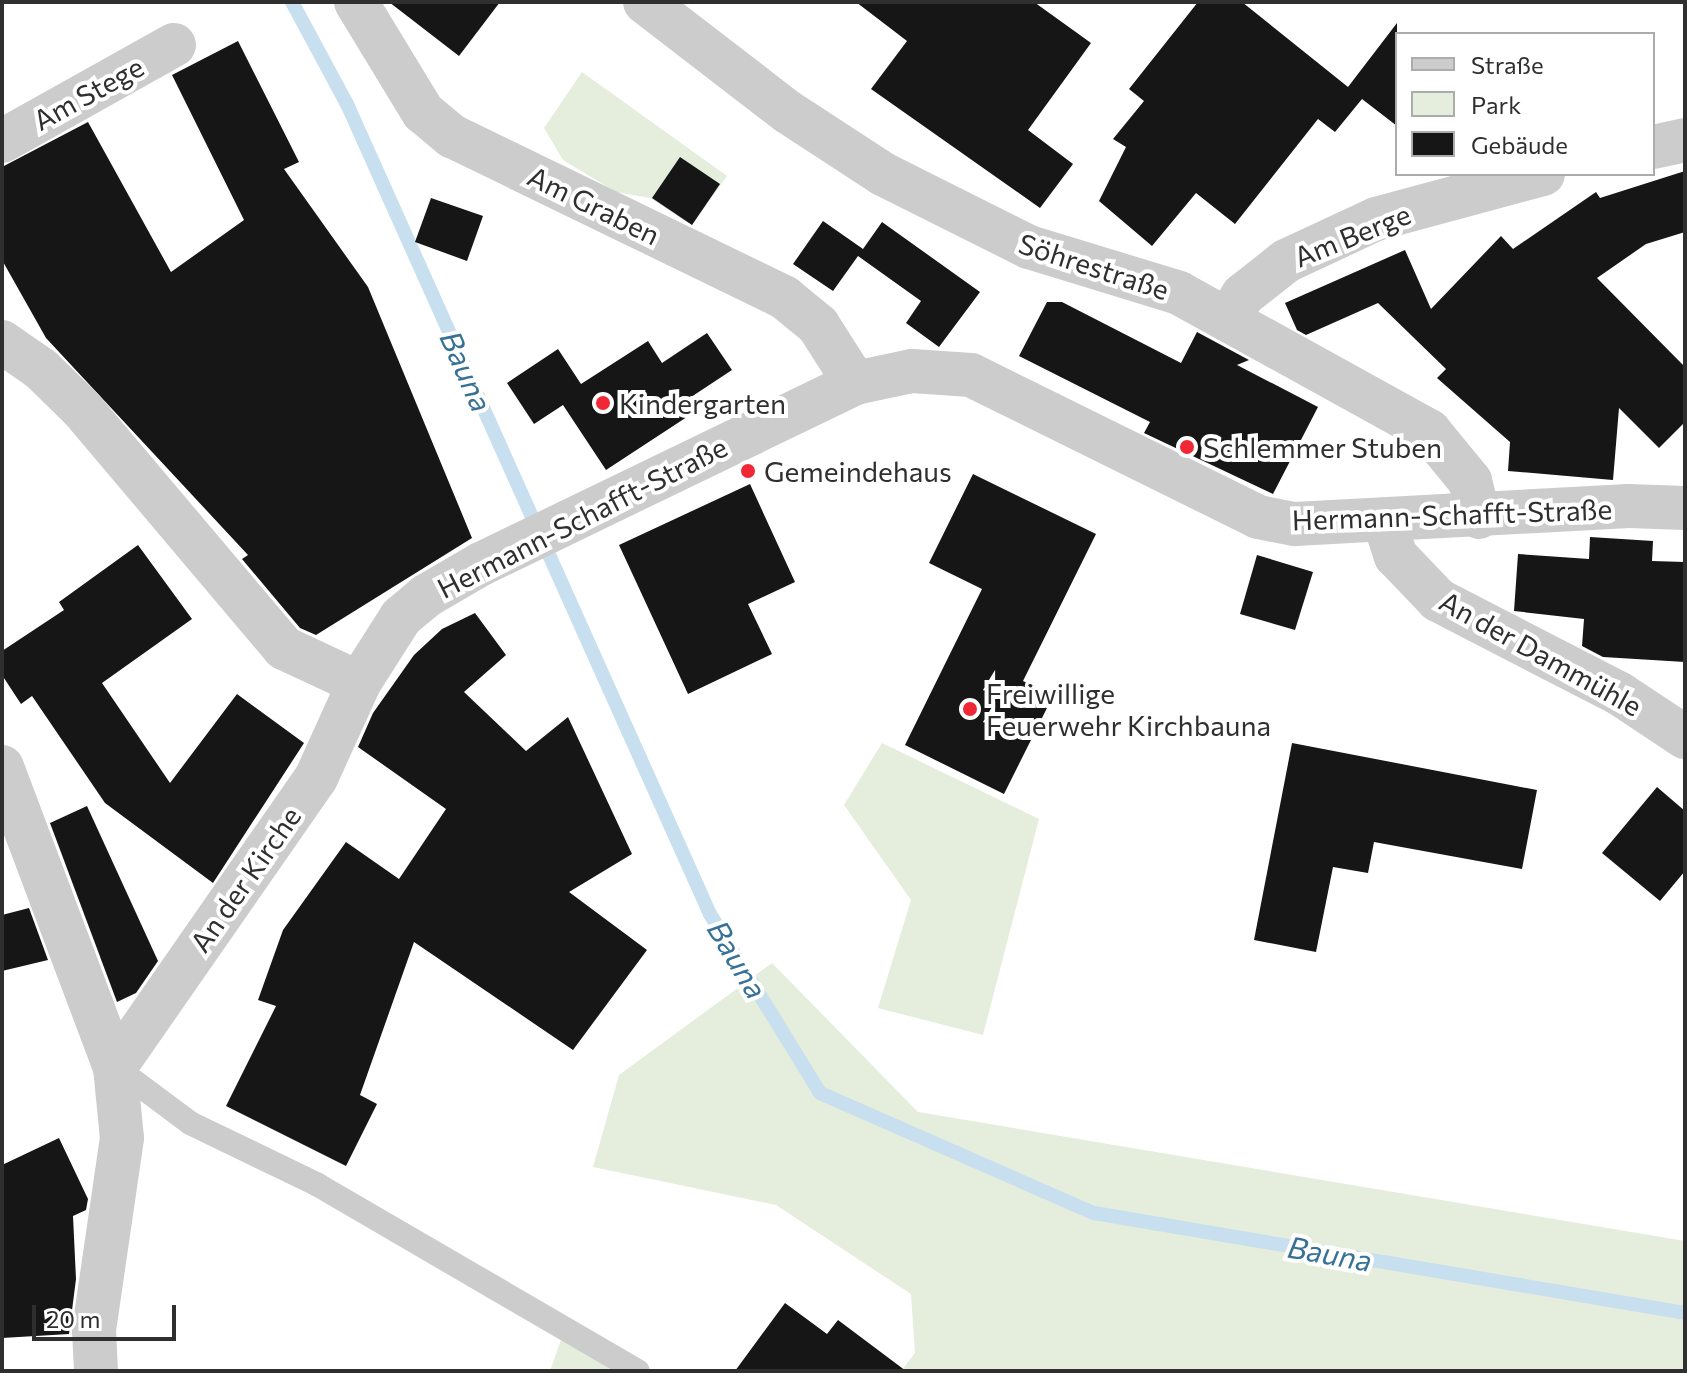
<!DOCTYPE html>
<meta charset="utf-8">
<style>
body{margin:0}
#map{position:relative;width:1687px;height:1373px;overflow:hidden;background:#fff;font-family:Commissioner,sans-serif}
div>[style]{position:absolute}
.green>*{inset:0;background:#e5eddc}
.stream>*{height:14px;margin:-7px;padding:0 7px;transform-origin:7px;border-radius:7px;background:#c7dfee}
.building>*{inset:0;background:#161616}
.lane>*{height:24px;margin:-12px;padding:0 12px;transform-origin:12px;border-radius:12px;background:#ccc}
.street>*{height:44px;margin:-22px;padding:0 22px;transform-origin:22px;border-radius:22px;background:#ccc}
.dots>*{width:22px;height:22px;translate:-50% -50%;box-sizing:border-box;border:4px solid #fff;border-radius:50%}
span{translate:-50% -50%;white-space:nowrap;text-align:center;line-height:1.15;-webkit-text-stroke:8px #fff;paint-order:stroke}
.street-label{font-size:28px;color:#2f2f2f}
.poi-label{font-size:28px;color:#2f2f2f}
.left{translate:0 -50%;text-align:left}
.water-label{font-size:30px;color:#377196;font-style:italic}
.frame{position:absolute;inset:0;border:4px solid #2f2f2f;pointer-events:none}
.legend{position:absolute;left:1395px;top:32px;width:260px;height:144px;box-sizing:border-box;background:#fff;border:2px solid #acacac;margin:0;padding:10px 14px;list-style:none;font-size:24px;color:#2f2f2f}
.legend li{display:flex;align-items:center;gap:16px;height:40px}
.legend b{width:40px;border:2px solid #acacac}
.scale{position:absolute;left:32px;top:1305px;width:144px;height:36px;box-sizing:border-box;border:4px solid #2f2f2f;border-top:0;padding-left:10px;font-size:24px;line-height:28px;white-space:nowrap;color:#2f2f2f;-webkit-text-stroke:6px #fff;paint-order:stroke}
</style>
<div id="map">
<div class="green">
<i style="clip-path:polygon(582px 72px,727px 176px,692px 225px,650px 198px,616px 192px,563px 160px,544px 128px)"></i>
<i style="clip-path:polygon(882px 743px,1039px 819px,983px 1035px,878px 1008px,911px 900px,844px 805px)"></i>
<i style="clip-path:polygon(772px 963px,918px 1112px,1685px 1241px,1685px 1371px,901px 1371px,915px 1353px,911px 1294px,776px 1205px,593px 1167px,619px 1075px)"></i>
<i style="clip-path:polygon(562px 1337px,613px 1371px,550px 1371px)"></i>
</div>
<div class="stream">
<i style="left:292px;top:2px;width:116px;rotate:61.7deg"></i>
<i style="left:347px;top:104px;width:888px;rotate:65.86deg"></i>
<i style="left:710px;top:914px;width:210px;rotate:58.4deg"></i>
<i style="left:820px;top:1093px;width:299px;rotate:23.7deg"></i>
<i style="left:1094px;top:1213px;width:599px;rotate:9.6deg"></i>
</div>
<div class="building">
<i style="clip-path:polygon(389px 2px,500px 2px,459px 56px)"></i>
<i style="clip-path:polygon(856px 2px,1034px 2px,1091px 43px,1028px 130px,1073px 164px,1040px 208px,871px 89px,907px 41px)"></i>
<i style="clip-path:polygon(1198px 2px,1242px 2px,1348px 87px,1397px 23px,1397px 126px,1362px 99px,1335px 132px,1318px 119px,1235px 224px,1196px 193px,1152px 246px,1099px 201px,1126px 147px,1113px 139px,1144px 101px,1129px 89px)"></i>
<i style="clip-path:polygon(238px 41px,299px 162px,284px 169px,368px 287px,472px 538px,316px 635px,300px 628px,242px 559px,248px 555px,46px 338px,2px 260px,2px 167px,88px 122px,171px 272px,244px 220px,172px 75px)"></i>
<i style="clip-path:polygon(680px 157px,720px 184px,692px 225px,652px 198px)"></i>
<i style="clip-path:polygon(1685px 171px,1685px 232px,1646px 244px,1597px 278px,1685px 367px,1685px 422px,1659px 448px,1619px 408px,1613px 480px,1508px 471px,1510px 442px,1437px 378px,1446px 369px,1378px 303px,1306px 335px,1297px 330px,1285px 303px,1405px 250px,1431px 309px,1501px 236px,1513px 249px,1596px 192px,1600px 198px)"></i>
<i style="clip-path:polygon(431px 198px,483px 216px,467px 261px,415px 242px)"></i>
<i style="clip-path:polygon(823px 221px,863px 249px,882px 222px,980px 292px,939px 347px,906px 323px,921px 301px,858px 256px,833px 291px,793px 264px)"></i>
<i style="clip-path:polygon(1047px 302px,1062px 302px,1181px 363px,1197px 332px,1249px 360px,1237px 365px,1318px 407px,1273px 494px,1144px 433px,1150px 422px,1019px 356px)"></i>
<i style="clip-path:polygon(707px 333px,732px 370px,685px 401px,693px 413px,606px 470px,563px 405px,534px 424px,507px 383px,558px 349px,581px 384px,648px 341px,662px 363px)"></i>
<i style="clip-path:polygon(973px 474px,1096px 534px,1023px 681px,1053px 696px,1004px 794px,905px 745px,982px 589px,929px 563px)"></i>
<i style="clip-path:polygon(750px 484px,795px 582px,748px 604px,772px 654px,688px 694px,619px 545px)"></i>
<i style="clip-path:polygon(1590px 537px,1653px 541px,1652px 561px,1685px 562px,1685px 662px,1603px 657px,1582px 646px,1584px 619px,1514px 611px,1518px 554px,1589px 559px)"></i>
<i style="clip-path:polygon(138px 545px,192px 619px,102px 683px,170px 783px,237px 694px,304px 743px,213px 883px,105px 803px,32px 696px,21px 704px,2px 675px,2px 651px,64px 610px,59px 602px)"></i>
<i style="clip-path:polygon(1257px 555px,1313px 572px,1295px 630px,1240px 614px)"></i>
<i style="clip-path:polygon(475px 613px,506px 655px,464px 692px,526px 751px,568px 717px,632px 854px,569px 892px,647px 950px,573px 1050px,414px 942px,360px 1095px,377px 1104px,346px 1166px,226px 1106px,276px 1006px,258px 1000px,283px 930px,346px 842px,399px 879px,446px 809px,358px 747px,373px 713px,414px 655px,442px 629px)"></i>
<i style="clip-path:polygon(1292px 743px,1537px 790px,1522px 869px,1374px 842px,1368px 873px,1333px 867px,1316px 952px,1254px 940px)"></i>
<i style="clip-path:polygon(1657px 787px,1685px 811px,1685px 871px,1660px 901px,1602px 853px)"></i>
<i style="clip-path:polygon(87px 806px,158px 961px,136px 993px,117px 1002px,50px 823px)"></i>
<i style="clip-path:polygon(29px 908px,48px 960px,2px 971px,2px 915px)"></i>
<i style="clip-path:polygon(59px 1138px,88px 1199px,86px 1210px,73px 1216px,76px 1279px,69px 1334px,2px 1338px,2px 1165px)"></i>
<i style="clip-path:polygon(785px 1303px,827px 1334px,838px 1320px,906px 1371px,735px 1371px)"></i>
</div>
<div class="lane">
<i style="left:115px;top:1067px;width:94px;rotate:36.7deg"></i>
<i style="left:190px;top:1123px;width:142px;rotate:25.8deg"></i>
<i style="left:318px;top:1185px;width:370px;rotate:30.2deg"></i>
</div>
<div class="street">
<i style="left:356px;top:2px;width:129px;rotate:58.7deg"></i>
<i style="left:423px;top:112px;width:38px;rotate:40deg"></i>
<i style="left:452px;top:136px;width:370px;rotate:25.9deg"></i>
<i style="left:785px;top:298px;width:43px;rotate:39.3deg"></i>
<i style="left:818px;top:325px;width:69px;rotate:57.5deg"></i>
<i style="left:645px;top:2px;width:180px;rotate:37.6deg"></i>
<i style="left:788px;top:112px;width:113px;rotate:33.1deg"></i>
<i style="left:883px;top:174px;width:163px;rotate:26.6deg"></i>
<i style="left:1029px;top:247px;width:157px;rotate:17deg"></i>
<i style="left:1179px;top:293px;width:286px;rotate:28.9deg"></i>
<i style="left:1429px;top:431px;width:65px;rotate:50.6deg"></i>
<i style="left:1470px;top:481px;width:37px;rotate:76deg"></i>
<i style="left:2px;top:141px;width:197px;rotate:-29.2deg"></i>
<i style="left:1653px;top:147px;width:33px;rotate:-12deg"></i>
<i style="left:1229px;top:318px;width:27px;rotate:-59deg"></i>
<i style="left:1243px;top:295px;width:55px;rotate:-38.3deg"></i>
<i style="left:1286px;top:261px;width:99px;rotate:-25deg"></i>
<i style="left:1376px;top:219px;width:173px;rotate:-15.1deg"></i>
<i style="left:2px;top:342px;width:47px;rotate:34.7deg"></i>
<i style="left:41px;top:369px;width:57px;rotate:44.3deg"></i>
<i style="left:82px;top:409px;width:313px;rotate:49.8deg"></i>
<i style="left:284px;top:648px;width:83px;rotate:25deg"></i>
<i style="left:1384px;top:520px;width:38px;rotate:72deg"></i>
<i style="left:1396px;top:556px;width:61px;rotate:46.3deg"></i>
<i style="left:1438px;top:600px;width:205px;rotate:27.3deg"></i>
<i style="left:1620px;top:694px;width:78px;rotate:33.5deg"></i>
<i style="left:2px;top:767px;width:321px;rotate:69.4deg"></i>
<i style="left:115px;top:1067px;width:71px;rotate:84.4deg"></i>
<i style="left:122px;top:1138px;width:194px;rotate:98.3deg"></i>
<i style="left:94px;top:1330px;width:41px;rotate:87.2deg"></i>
<i style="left:115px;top:1067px;width:352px;rotate:-55.2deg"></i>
<i style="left:316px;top:778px;width:104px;rotate:-65.6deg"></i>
<i style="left:359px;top:683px;width:78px;rotate:-57.5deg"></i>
<i style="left:401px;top:617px;width:33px;rotate:-40deg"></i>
<i style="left:426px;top:596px;width:64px;rotate:-30.2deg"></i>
<i style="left:481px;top:564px;width:415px;rotate:-25.8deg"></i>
<i style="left:855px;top:383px;width:58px;rotate:-11.9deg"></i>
<i style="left:912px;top:371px;width:59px;rotate:3.9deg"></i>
<i style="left:971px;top:375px;width:320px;rotate:26.3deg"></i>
<i style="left:1258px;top:517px;width:38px;rotate:11deg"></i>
<i style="left:1295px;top:524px;width:334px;rotate:-3.1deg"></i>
<i style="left:1629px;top:506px;width:56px;rotate:2deg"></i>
</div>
<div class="dots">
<i style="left:603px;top:403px;background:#f02735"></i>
<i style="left:1187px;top:447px;background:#f02735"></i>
<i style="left:748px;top:471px;background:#f02735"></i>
<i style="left:970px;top:709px;background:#f02735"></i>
</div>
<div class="street-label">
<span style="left:88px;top:93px;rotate:-29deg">Am Stege</span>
<span style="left:594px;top:205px;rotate:26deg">Am Graben</span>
<span style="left:1352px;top:235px;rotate:-22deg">Am Berge</span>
<span style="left:1094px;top:266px;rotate:18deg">Söhrestraße</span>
<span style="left:1452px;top:514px;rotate:-2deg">Hermann-Schafft-Straße</span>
<span style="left:582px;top:517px;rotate:-27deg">Hermann-Schafft-Straße</span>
<span style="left:1541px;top:653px;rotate:29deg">An der Dammühle</span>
<span style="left:245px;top:879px;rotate:-55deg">An der Kirche</span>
</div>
<div class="poi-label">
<span class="left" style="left:619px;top:403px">Kindergarten</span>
<span class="left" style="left:1203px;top:447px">Schlemmer Stuben</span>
<span class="left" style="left:764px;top:471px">Gemeindehaus</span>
<span class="left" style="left:986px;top:709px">Freiwillige<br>Feuerwehr Kirchbauna</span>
</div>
<div class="water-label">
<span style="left:467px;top:371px;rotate:66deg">Bauna</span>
<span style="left:738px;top:959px;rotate:59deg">Bauna</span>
<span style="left:1330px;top:1253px;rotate:10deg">Bauna</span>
</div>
<div class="frame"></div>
<ul class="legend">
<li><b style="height:10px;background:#ccc"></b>Straße</li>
<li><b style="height:22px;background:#e5eddc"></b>Park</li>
<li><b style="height:22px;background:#161616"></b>Gebäude</li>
</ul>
<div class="scale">20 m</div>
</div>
